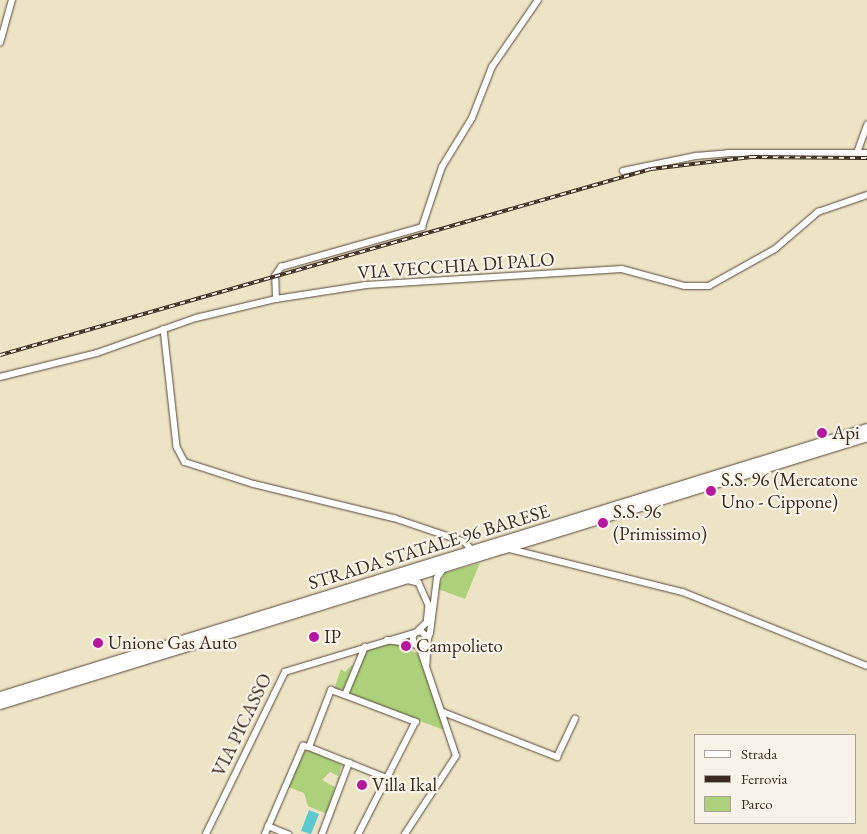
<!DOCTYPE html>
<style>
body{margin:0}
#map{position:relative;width:867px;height:834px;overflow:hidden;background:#ede4c6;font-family:"EB Garamond",serif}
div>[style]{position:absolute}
.green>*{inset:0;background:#add17a}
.water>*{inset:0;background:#5bc9cf}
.roads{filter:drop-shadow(0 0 1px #564637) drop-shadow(0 0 1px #564637)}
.minor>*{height:5.5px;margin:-2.75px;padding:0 2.75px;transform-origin:2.75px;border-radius:2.75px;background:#fff}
.primary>*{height:9px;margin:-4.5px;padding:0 4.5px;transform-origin:4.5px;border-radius:4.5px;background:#fff}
.rail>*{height:4px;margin-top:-2px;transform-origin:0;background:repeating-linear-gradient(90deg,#f7f3e8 0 5.5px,#3b2a1e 0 11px);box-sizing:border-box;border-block:1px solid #3b2a1e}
.dots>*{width:14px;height:14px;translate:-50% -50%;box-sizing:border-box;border:2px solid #f7f3e8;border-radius:50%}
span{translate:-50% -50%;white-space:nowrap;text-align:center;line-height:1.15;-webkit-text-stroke:4.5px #f7f3e8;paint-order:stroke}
.street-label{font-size:19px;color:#3b2a1e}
.poi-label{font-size:19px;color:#3b2a1e}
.left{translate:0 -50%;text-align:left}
.legend{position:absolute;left:694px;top:734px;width:162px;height:90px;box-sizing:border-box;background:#f7f3e8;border:1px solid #aca397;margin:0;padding:6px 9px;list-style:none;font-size:15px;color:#3b2a1e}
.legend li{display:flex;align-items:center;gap:10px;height:25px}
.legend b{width:25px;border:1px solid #aca397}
</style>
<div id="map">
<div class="green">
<i style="clip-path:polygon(480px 563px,465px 599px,438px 589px,445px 573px)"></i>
<i style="clip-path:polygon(394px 642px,422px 656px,444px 730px,348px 694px,365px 649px)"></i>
<i style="clip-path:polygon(353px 664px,344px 689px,334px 689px,341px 669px,345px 672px)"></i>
<i style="clip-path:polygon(evenodd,309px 750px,342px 765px,327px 814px,308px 806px,304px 793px,286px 786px,302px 753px,309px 750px,330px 772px,340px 777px,335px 787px,322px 780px,330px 772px)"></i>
</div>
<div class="water">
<i style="clip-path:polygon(309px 810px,319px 814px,311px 834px,301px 831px)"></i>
</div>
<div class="roads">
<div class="minor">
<i style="left:0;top:43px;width:45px;rotate:-74.4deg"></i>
<i style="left:857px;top:153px;width:30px;rotate:-70deg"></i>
<i style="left:623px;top:171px;width:75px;rotate:-11.6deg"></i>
<i style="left:696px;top:156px;width:32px;rotate:-5deg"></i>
<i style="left:728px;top:153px;width:139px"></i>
<i style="left:276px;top:299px;width:23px;rotate:-92deg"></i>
<i style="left:275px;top:276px;width:11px;rotate:-56deg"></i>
<i style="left:281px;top:267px;width:147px;rotate:-15.8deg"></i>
<i style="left:422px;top:227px;width:63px;rotate:-71.6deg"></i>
<i style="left:442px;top:167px;width:57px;rotate:-58.5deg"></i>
<i style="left:472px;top:118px;width:55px;rotate:-68.6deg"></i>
<i style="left:492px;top:67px;width:81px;rotate:-55.5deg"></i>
<i style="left:164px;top:329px;width:119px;rotate:83.7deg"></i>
<i style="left:177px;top:447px;width:17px;rotate:62deg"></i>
<i style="left:185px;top:462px;width:72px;rotate:17.7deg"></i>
<i style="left:254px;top:484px;width:144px;rotate:13.7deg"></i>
<i style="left:394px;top:518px;width:75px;rotate:18.7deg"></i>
<i style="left:465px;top:542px;width:11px;rotate:49deg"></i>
<i style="left:0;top:377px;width:100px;rotate:-13.9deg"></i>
<i style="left:97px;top:353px;width:105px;rotate:-19.5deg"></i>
<i style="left:196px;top:318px;width:82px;rotate:-13.4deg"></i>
<i style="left:276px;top:299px;width:91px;rotate:-8.8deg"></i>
<i style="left:366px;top:285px;width:256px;rotate:-3.6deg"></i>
<i style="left:622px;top:269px;width:65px;rotate:15.1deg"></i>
<i style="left:685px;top:286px;width:24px"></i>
<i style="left:709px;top:286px;width:76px;rotate:-29.3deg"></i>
<i style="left:775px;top:249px;width:57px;rotate:-40.7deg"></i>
<i style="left:818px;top:212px;width:52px;rotate:-19.1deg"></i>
<i style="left:506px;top:548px;width:182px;rotate:14deg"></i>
<i style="left:683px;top:592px;width:198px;rotate:21.9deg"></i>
<i style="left:408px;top:580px;width:11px;rotate:15deg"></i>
<i style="left:419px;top:583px;width:24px;rotate:66deg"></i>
<i style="left:429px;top:605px;width:18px;rotate:96deg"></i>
<i style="left:427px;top:623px;width:19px;rotate:137deg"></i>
<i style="left:413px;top:636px;width:8px;rotate:83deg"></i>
<i style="left:414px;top:644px;width:8px;rotate:14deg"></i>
<i style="left:422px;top:646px;width:6px;rotate:-39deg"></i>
<i style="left:427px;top:642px;width:9px;rotate:-72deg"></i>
<i style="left:430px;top:633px;width:55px;rotate:-82.7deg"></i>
<i style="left:437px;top:578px;width:12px;rotate:-55deg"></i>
<i style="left:387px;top:640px;width:30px;rotate:9deg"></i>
<i style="left:345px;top:695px;width:76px;rotate:20.8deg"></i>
<i style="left:416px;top:722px;width:126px;rotate:117deg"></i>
<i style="left:443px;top:712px;width:123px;rotate:21.5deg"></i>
<i style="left:557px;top:757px;width:42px;rotate:-64.7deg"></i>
<i style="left:309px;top:747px;width:84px;rotate:21.7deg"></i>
<i style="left:268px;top:826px;width:22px;rotate:22deg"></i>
<i style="left:206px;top:834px;width:180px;rotate:-64deg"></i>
<i style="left:285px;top:672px;width:142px;rotate:-16.8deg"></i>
<i style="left:421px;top:631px;width:9px;rotate:41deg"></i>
<i style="left:428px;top:637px;width:26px;rotate:92deg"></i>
<i style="left:265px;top:834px;width:96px;rotate:-66.6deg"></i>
<i style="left:303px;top:746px;width:6px;rotate:9deg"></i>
<i style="left:309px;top:747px;width:61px;rotate:-68.9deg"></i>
<i style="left:331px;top:690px;width:15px;rotate:20deg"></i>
<i style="left:345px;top:695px;width:52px;rotate:-67.4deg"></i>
<i style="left:322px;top:834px;width:76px;rotate:-69.2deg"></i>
<i style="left:405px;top:834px;width:93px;rotate:-56.8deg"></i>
<i style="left:456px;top:756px;width:116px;rotate:-108.6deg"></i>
</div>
<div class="primary">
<i style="left:0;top:696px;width:907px;rotate:-17.18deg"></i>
<i style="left:0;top:704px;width:907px;rotate:-17.18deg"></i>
</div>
</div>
<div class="rail">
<i style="left:0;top:355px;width:677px;rotate:-15.95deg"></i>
<i style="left:651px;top:169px;width:101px;rotate:-6.8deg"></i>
<i style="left:751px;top:157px;width:116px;rotate:0.5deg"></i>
</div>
<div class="dots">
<i style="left:822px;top:433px;background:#b5179e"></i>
<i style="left:711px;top:491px;background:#b5179e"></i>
<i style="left:603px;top:523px;background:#b5179e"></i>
<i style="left:314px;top:637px;background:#b5179e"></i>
<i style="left:98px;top:643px;background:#b5179e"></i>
<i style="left:406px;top:646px;background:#b5179e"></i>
<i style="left:362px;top:785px;background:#b5179e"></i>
</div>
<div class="street-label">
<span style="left:456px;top:266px;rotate:-4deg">VIA VECCHIA DI PALO</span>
<span style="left:429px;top:547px;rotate:-17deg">STRADA STATALE 96 BARESE</span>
<span style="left:242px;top:725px;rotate:-64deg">VIA PICASSO</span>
</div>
<div class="poi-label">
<span class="left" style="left:832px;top:433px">Api</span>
<span class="left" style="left:721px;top:491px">S.S. 96 (Mercatone<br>Uno - Cippone)</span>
<span class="left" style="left:613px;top:523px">S.S. 96<br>(Primissimo)</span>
<span class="left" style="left:324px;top:637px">IP</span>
<span class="left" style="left:108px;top:643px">Unione Gas Auto</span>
<span class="left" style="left:416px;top:646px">Campolieto</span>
<span class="left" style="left:372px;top:785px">Villa Ikal</span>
</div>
<ul class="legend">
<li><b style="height:6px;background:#fff"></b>Strada</li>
<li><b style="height:6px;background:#3b2a1e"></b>Ferrovia</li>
<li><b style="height:14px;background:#add17a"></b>Parco</li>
</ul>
</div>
